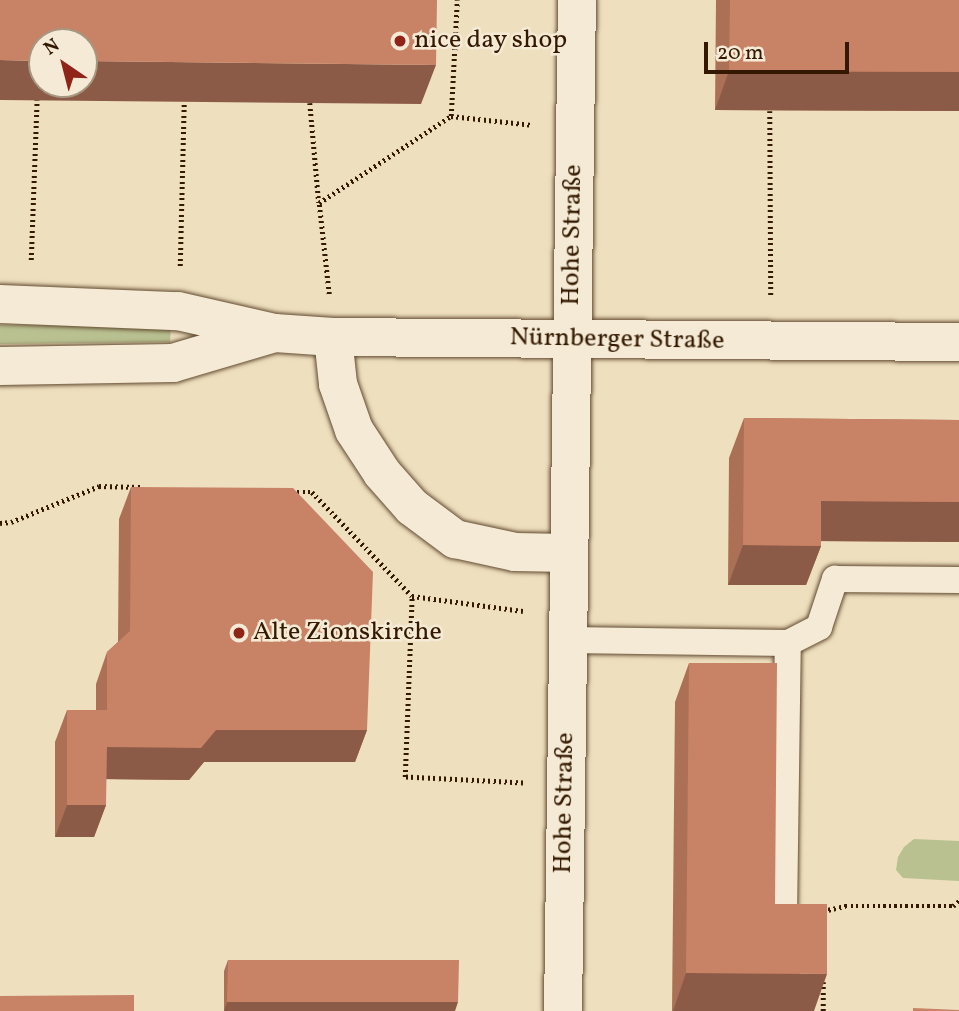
<!DOCTYPE html>
<meta charset="utf-8">
<style>
body{margin:0}
#map{position:relative;width:959px;height:1011px;overflow:hidden;background:#eedfbe;font-family:Vollkorn,serif}
div>[style]{position:absolute}
.green>*{inset:0;background:#b9c191}
.path>*{height:4.5px;margin-top:-2.25px;transform-origin:0;background:repeating-linear-gradient(90deg,#341900 0 2px,transparent 0 5.5px)}
.roads{filter:drop-shadow(0 0 2px #624a30) drop-shadow(0 0 2px #624a30)}
.service>*{height:26px;margin:-13px;padding:0 13px;transform-origin:13px;border-radius:13px;background:#f4ead5}
.minor>*{height:38px;margin:-19px;padding:0 19px;transform-origin:19px;border-radius:19px;background:#f4ead5}
.secondary>*{height:38px;margin:-19px;padding:0 19px;transform-origin:19px;border-radius:19px;background:#f4ead5}
.wall>*{inset:0;background:#ac7057}
.shaded-wall>*{inset:0;background:#8c5b47}
.building>*{inset:0;background:#c88265}
.dots>*{width:19px;height:19px;translate:-50% -50%;box-sizing:border-box;border:4px solid #f4ead5;border-radius:50%}
span{translate:-50% -50%;white-space:nowrap;text-align:center;line-height:1.15;-webkit-text-stroke:5px #f4ead5;paint-order:stroke}
.poi-label{font-size:26px;color:#341900}
.left{translate:0 -50%;text-align:left}
.street-label{font-size:26px;color:#341900}
.north{position:absolute;left:28px;top:28px;width:70px;height:70px;box-sizing:border-box;background:#f4ead5;border:2px solid #a79680;border-radius:50%;rotate:325deg;font-size:19px;font-weight:700;line-height:28px;text-align:center;color:#341900}
.north::after{content:'';display:block;margin:auto;width:24px;height:32px;background:#8f2418;clip-path:polygon(50% 0,100% 100%,50% 72%,0 100%)}
.scale{position:absolute;left:704px;top:42px;width:145px;height:32px;box-sizing:border-box;border:4px solid #341900;border-top:0;padding-left:9px;font-size:21px;line-height:24px;white-space:nowrap;color:#341900;-webkit-text-stroke:5px #f4ead5;paint-order:stroke}
</style>
<div id="map">
<div class="green">
<i style="clip-path:polygon(0 325px,171px 326px,170px 342px,0 344px)"></i>
<i style="clip-path:polygon(914px 839px,959px 841px,959px 881px,903px 878px,896px 870px,898px 857px,904px 847px)"></i>
</div>
<div class="path">
<i style="left:310px;top:103px;width:100px;rotate:84.9deg"></i>
<i style="left:770px;top:111px;width:184px;rotate:89.7deg"></i>
<i style="left:451px;top:116px;width:116px;rotate:-87deg"></i>
<i style="left:31px;top:260px;width:160px;rotate:-87.9deg"></i>
<i style="left:180px;top:266px;width:164px;rotate:-88.6deg"></i>
<i style="left:329px;top:294px;width:92px;rotate:-96.3deg"></i>
<i style="left:319px;top:203px;width:158px;rotate:-33.4deg"></i>
<i style="left:451px;top:116px;width:81px;rotate:6.3deg"></i>
<i style="left:292px;top:492px;width:20px"></i>
<i style="left:312px;top:492px;width:144px;rotate:46.1deg"></i>
<i style="left:0;top:523px;width:11px;rotate:-5deg"></i>
<i style="left:11px;top:522px;width:95px;rotate:-22.2deg"></i>
<i style="left:99px;top:486px;width:41px;rotate:1.4deg"></i>
<i style="left:523px;top:783px;width:118px;rotate:-177.1deg"></i>
<i style="left:405px;top:777px;width:181px;rotate:-87.8deg"></i>
<i style="left:412px;top:596px;width:112px;rotate:7.7deg"></i>
<i style="left:823px;top:911px;width:23px;rotate:-13deg"></i>
<i style="left:845px;top:906px;width:108px"></i>
<i style="left:953px;top:906px;width:8px;rotate:-40deg"></i>
<i style="left:823px;top:1011px;width:29px;rotate:-90deg"></i>
</div>
<div class="roads">
<div class="service">
<i style="left:567px;top:640px;width:221px;rotate:0.8deg"></i>
<i style="left:788px;top:643px;width:35px;rotate:-27deg"></i>
<i style="left:819px;top:627px;width:51px;rotate:-71.6deg"></i>
<i style="left:835px;top:579px;width:124px;rotate:0.5deg"></i>
<i style="left:784px;top:916px;width:273px;rotate:-89.2deg"></i>
</div>
<div class="minor">
<i style="left:333px;top:337px;width:47px;rotate:83.9deg"></i>
<i style="left:338px;top:384px;width:49px;rotate:70.8deg"></i>
<i style="left:354px;top:430px;width:51px;rotate:56.9deg"></i>
<i style="left:382px;top:473px;width:45px;rotate:48.6deg"></i>
<i style="left:412px;top:507px;width:54px;rotate:36.7deg"></i>
<i style="left:455px;top:539px;width:61px;rotate:12.2deg"></i>
<i style="left:515px;top:552px;width:53px;rotate:1.1deg"></i>
<i style="left:563px;top:1011px;width:1011px;rotate:-89.21deg"></i>
</div>
<div class="secondary">
<i style="left:0;top:304px;width:178px;rotate:2.3deg"></i>
<i style="left:178px;top:311px;width:99px;rotate:12.8deg"></i>
<i style="left:275px;top:333px;width:58px;rotate:3.9deg"></i>
<i style="left:333px;top:337px;width:626px;rotate:0.46deg"></i>
<i style="left:0;top:366px;width:173px;rotate:-1deg"></i>
<i style="left:173px;top:363px;width:105px;rotate:-16.5deg"></i>
</div>
</div>
<div class="wall">
<i style="clip-path:polygon(716px 0,959px 0,959px 111px,715px 110px)"></i>
<i style="clip-path:polygon(744px 418px,959px 420px,959px 542px,821px 541px,821px 546px,806px 585px,728px 585px,729px 458px)"></i>
<i style="clip-path:polygon(131px 487px,367px 730px,355px 762px,204px 762px,189px 780px,106px 779px,106px 805px,94px 837px,55px 837px,55px 742px,67px 710px,96px 710px,96px 684px,107px 652px,118px 642px,119px 519px)"></i>
<i style="clip-path:polygon(689px 663px,775px 904px,814px 1011px,672px 1011px,675px 702px)"></i>
<i style="clip-path:polygon(228px 960px,455px 1011px,224px 1011px,224px 971px)"></i>
</div>
<div class="shaded-wall">
<i style="clip-path:polygon(0 60px,42px 61px,42px 84px,84px 84px,84px 61px,436px 65px,421px 104px,0 100px)"></i>
<i style="clip-path:polygon(729px 71px,959px 72px,959px 111px,715px 110px)"></i>
<i style="clip-path:polygon(821px 501px,959px 502px,959px 542px,807px 541px)"></i>
<i style="clip-path:polygon(743px 545px,821px 546px,806px 585px,728px 585px)"></i>
<i style="clip-path:polygon(216px 730px,367px 730px,355px 762px,204px 762px,189px 780px,95px 779px,107px 747px)"></i>
<i style="clip-path:polygon(67px 805px,106px 805px,94px 837px,55px 837px)"></i>
<i style="clip-path:polygon(686px 973px,827px 974px,814px 1011px,673px 1011px)"></i>
<i style="clip-path:polygon(227px 1002px,458px 1002px,455px 1011px,224px 1011px)"></i>
</div>
<div class="building">
<i style="clip-path:polygon(0 0,437px 0,436px 65px,84px 61px,84px 42px,42px 42px,42px 61px,0 60px)"></i>
<i style="clip-path:polygon(730px 0,959px 0,959px 72px,729px 71px)"></i>
<i style="clip-path:polygon(744px 418px,959px 420px,959px 502px,821px 501px,821px 546px,743px 545px)"></i>
<i style="clip-path:polygon(131px 487px,293px 488px,373px 572px,367px 730px,216px 730px,201px 748px,107px 747px,106px 805px,67px 805px,67px 710px,107px 710px,107px 652px,130px 631px)"></i>
<i style="clip-path:polygon(689px 663px,777px 663px,775px 904px,827px 904px,827px 974px,686px 973px)"></i>
<i style="clip-path:polygon(228px 960px,459px 960px,458px 1002px,227px 1002px)"></i>
<i style="clip-path:polygon(134px 995px,134px 1011px,0 1011px,0 996px)"></i>
<i style="clip-path:polygon(913px 1008px,959px 1010px,959px 1011px,913px 1011px)"></i>
</div>
<div class="dots">
<i style="left:400px;top:41px;background:#8f2418"></i>
<i style="left:239px;top:633px;background:#8f2418"></i>
</div>
<div class="poi-label">
<span class="left" style="left:414px;top:41px">nice day shop</span>
<span class="left" style="left:253px;top:633px">Alte Zionskirche</span>
</div>
<div class="street-label">
<span style="left:573px;top:235px;rotate:-89deg">Hohe Straße</span>
<span style="left:617px;top:340px;rotate:1deg">Nürnberger Straße</span>
<span style="left:565px;top:803px;rotate:-89deg">Hohe Straße</span>
</div>
<div class="north">N</div>
<div class="scale">20 m</div>
</div>
